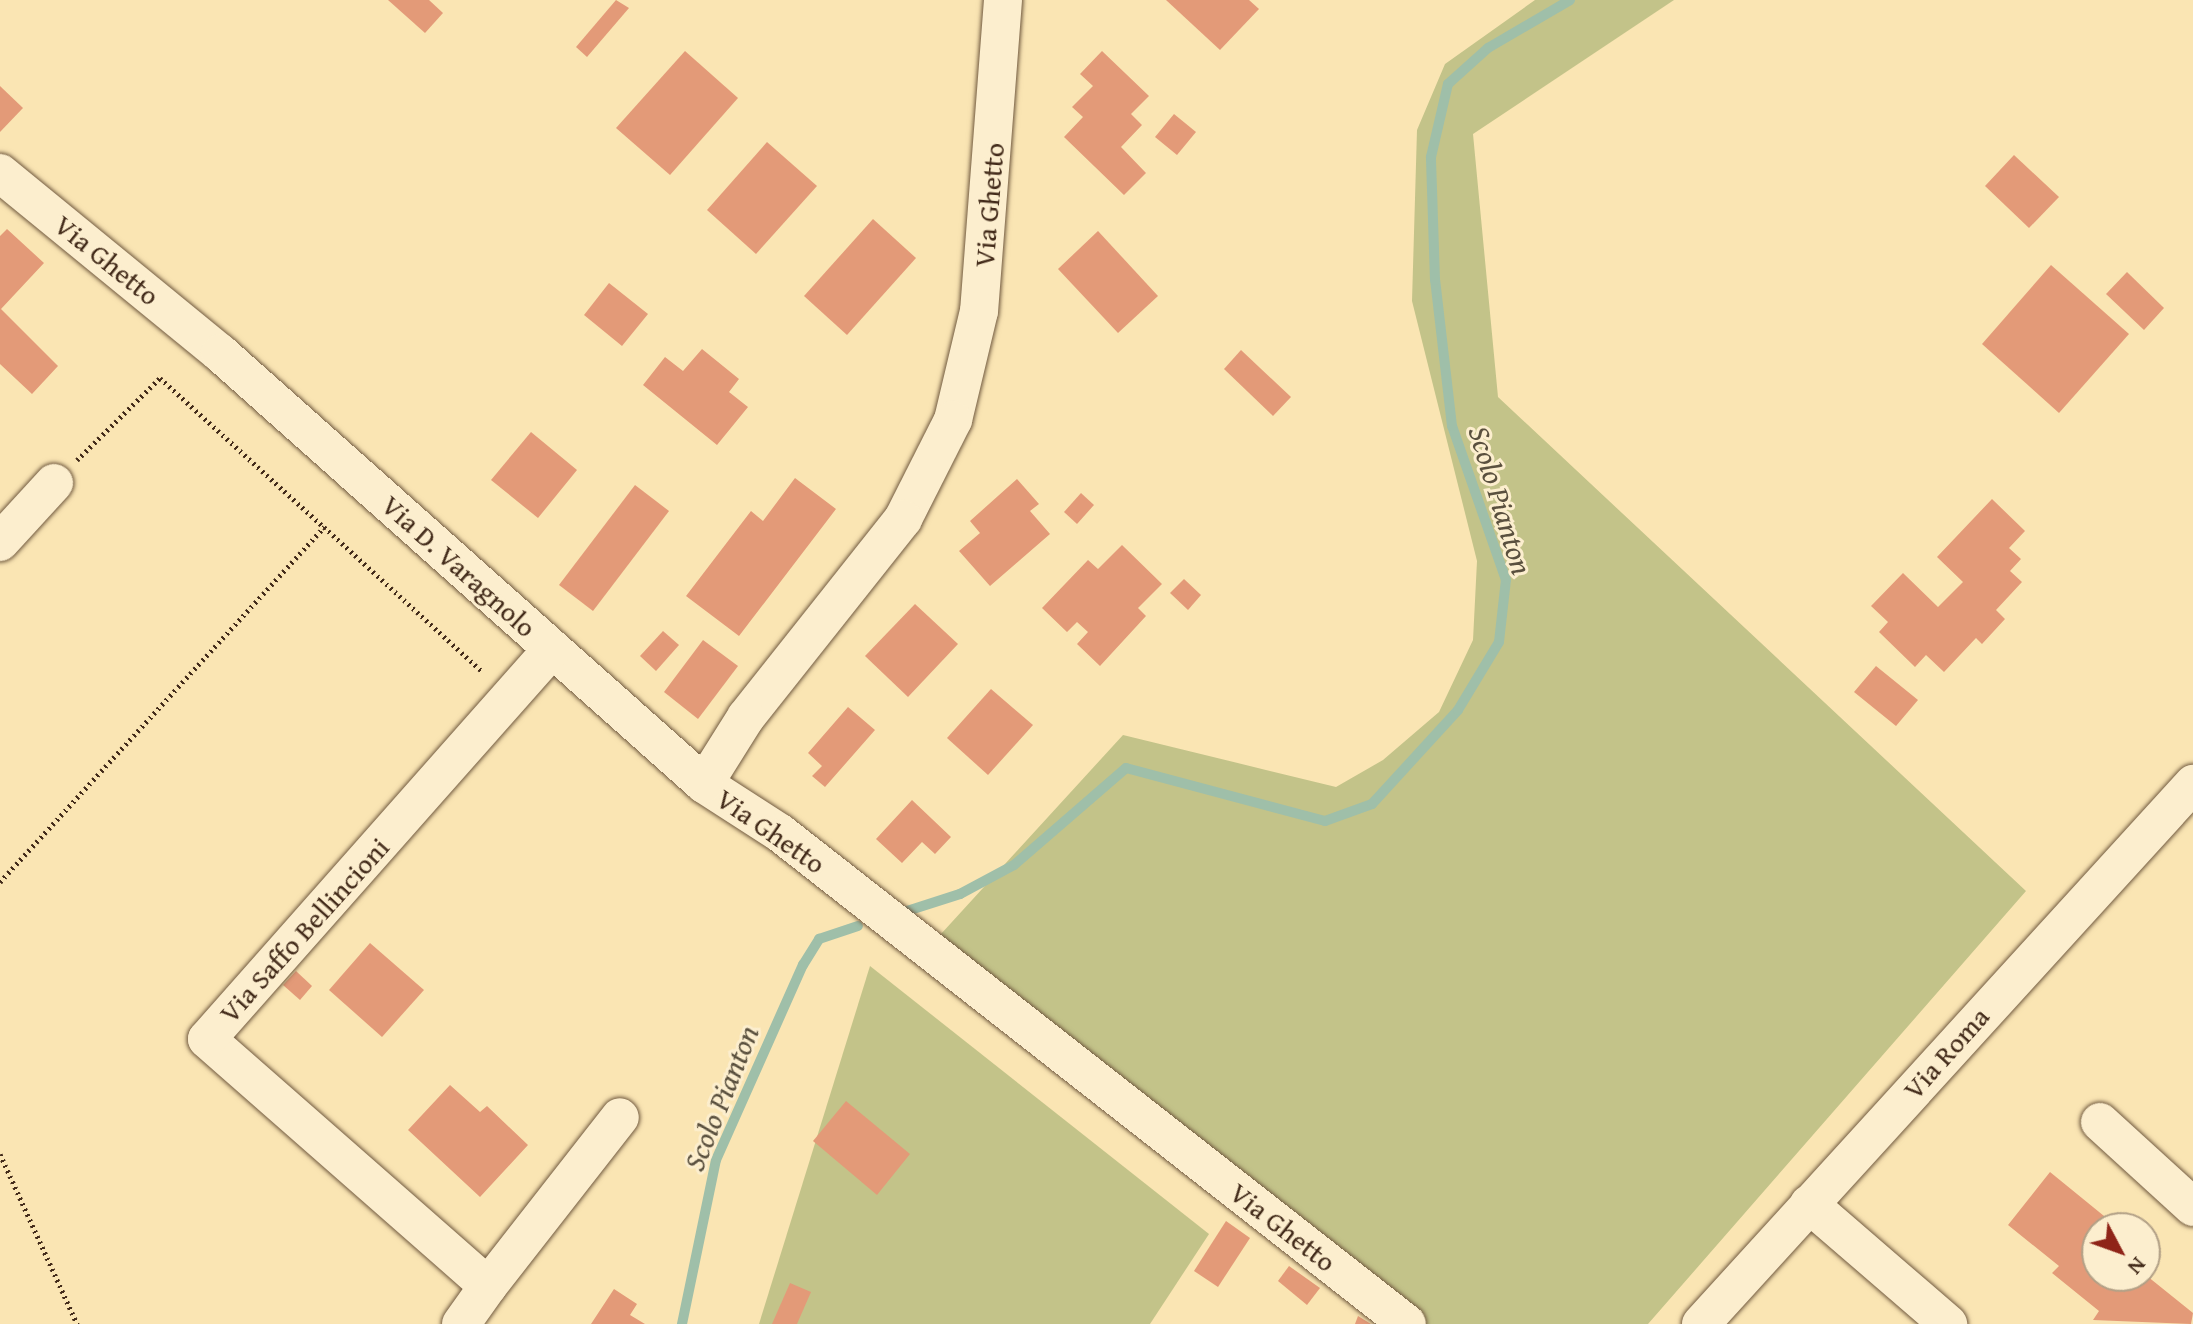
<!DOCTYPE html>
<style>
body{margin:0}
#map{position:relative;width:2193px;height:1324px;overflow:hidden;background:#fae5b3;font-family:"Gentium Book Plus",serif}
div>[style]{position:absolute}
.green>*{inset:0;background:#c3c389}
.stream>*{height:10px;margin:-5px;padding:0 5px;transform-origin:5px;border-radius:5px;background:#9fbfa9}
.building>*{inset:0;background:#e39a78}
.path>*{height:5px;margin-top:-2.5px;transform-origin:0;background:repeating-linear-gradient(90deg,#432b1a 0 2px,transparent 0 6px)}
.roads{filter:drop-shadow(0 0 2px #715a40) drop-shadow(0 0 2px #715a40)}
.minor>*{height:38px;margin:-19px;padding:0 19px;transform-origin:19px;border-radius:19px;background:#fceece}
span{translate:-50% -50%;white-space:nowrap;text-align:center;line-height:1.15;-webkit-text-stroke:6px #fceece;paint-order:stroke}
.street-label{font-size:28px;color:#432b1a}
.water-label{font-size:30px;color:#5a503e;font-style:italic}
.north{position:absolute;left:2081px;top:1212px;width:80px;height:80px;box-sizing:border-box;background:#fceece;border:2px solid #b2a086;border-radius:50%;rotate:131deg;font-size:22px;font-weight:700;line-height:32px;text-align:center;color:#432b1a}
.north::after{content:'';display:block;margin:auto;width:28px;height:36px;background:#8f2418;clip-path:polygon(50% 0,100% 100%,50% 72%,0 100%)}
</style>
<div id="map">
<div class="green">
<i style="clip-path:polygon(1535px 0,1674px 0,1473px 134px,1498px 397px,2026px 891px,1648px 1324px,1408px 1324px,930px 946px,1123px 735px,1336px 787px,1383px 760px,1439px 712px,1473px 640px,1477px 561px,1412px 301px,1417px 130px,1445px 64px)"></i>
<i style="clip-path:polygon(870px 966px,1209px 1234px,1150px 1324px,759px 1324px)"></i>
</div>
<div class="stream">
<i style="left:907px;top:911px;width:56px;rotate:-17.8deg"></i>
<i style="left:960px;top:894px;width:61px;rotate:-28.2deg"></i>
<i style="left:1014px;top:865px;width:148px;rotate:-40.9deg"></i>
<i style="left:1126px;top:768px;width:206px;rotate:14.9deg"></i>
<i style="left:1325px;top:821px;width:50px;rotate:-19.9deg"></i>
<i style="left:1372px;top:804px;width:127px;rotate:-47.5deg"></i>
<i style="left:1458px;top:710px;width:79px;rotate:-58.9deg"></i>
<i style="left:1499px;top:642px;width:62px;rotate:-83.6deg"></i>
<i style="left:1506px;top:580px;width:163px;rotate:-109.3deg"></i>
<i style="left:1452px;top:426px;width:147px;rotate:-96.6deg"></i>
<i style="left:1435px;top:280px;width:123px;rotate:-91.9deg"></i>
<i style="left:1431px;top:157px;width:75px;rotate:-76.9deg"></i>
<i style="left:1448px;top:84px;width:54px;rotate:-42deg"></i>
<i style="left:1488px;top:48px;width:95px;rotate:-30.3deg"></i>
<i style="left:682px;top:1324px;width:167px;rotate:-78.3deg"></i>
<i style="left:716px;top:1160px;width:214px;rotate:-66deg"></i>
<i style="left:803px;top:965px;width:31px;rotate:-58deg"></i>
<i style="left:819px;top:939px;width:41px;rotate:-18.4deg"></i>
</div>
<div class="building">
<i style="clip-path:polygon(388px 0,429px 0,443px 13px,425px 33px)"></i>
<i style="clip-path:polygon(616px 0,629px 8px,587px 57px,576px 47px)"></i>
<i style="clip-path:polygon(1166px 0,1249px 0,1259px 9px,1220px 50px)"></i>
<i style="clip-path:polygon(685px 51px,738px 98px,670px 175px,616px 128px)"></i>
<i style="clip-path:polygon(1102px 51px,1149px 96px,1131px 114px,1142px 125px,1121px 147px,1146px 173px,1124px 195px,1064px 137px,1083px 117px,1072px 107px,1093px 86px,1080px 74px)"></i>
<i style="clip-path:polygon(0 86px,23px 108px,0 132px)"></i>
<i style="clip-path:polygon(1174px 114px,1196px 132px,1177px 155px,1155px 137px)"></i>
<i style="clip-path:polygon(767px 142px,817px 186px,756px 254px,707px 210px)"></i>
<i style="clip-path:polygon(2014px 155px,2059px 197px,2029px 228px,1985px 186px)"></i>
<i style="clip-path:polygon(873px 219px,916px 258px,847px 335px,804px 296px)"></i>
<i style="clip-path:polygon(7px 229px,44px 263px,1px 309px,58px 366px,32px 394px,0 364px,0 236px)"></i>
<i style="clip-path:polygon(1098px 231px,1158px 296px,1118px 333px,1058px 269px)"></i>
<i style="clip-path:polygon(2051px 265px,2129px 334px,2059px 413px,1982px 344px)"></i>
<i style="clip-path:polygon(2127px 272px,2164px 308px,2144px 330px,2106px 294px)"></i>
<i style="clip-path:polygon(609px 283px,648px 314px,622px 346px,584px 315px)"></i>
<i style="clip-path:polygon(702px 349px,739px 379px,729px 392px,748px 407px,717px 445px,643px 385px,665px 357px,683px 371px)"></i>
<i style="clip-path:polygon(1241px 350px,1291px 397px,1273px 416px,1224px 369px)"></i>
<i style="clip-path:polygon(531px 432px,577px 470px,538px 518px,491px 480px)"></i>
<i style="clip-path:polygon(795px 478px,836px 509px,739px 636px,686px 596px,751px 511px,763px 521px)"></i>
<i style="clip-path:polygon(1017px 479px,1039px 504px,1030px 511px,1050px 534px,990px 586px,959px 551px,980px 533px,970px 521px)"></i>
<i style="clip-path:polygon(635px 485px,669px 511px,593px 611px,559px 585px)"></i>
<i style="clip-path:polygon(1081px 493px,1094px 505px,1077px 524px,1064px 512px)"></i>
<i style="clip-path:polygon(1992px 499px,2025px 531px,2009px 548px,2021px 559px,2010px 571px,2022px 582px,1996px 610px,2005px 619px,1982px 644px,1976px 638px,1944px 672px,1926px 655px,1915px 667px,1879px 632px,1888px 622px,1871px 606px,1903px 573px,1938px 607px,1963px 582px,1937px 557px)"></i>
<i style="clip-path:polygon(1122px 545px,1162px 584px,1138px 608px,1146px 616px,1100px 666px,1077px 644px,1088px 632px,1077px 622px,1067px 632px,1042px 608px,1088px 560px,1098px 569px)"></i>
<i style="clip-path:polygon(1184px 579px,1201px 595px,1188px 610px,1170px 593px)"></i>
<i style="clip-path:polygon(915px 604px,958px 644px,908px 697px,865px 656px)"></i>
<i style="clip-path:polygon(663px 631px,679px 645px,656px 671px,640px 656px)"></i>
<i style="clip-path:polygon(703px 640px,738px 666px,698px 719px,664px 692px)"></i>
<i style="clip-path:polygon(1876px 666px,1918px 700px,1896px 726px,1854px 692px)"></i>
<i style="clip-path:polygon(991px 689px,1033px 725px,988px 775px,947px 738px)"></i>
<i style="clip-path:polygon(848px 707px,875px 730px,825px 787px,812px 776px,822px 766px,808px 753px)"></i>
<i style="clip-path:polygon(912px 800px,951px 837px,935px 854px,922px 842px,902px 863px,876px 839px)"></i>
<i style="clip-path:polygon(370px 943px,424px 990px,382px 1037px,329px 990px)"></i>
<i style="clip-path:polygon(296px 971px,312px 986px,300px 1000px,283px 985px)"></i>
<i style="clip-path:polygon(450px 1085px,480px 1112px,487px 1106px,528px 1145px,480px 1197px,408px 1130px)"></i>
<i style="clip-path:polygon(846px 1101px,910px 1154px,877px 1195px,813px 1141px)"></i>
<i style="clip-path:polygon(2050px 1172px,2104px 1216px,2099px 1223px,2105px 1228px,2097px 1228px,2097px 1276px,2147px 1276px,2193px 1313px,2191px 1324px,2093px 1320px,2099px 1311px,2052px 1273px,2059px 1266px,2008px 1225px)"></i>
<i style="clip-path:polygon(1226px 1221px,1250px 1238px,1218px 1287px,1194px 1271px)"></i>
<i style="clip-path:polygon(1289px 1266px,1320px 1288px,1307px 1305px,1278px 1281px)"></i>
<i style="clip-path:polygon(790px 1283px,811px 1292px,797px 1324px,772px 1324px)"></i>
<i style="clip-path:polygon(614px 1289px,637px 1304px,630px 1315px,645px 1324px,591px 1324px)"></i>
<i style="clip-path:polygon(1358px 1316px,1371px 1324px,1355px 1324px)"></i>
</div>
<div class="path">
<i style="left:77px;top:460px;width:117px;rotate:-44.7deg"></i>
<i style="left:160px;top:378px;width:222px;rotate:42.3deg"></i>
<i style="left:0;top:882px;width:481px;rotate:-47.6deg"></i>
<i style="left:324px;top:527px;width:215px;rotate:42.4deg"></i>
<i style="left:0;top:1154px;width:187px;rotate:65.6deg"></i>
</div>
<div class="roads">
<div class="minor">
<i style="left:1003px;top:0;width:312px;rotate:94.4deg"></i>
<i style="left:979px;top:311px;width:112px;rotate:103.4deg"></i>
<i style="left:953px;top:420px;width:111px;rotate:116.8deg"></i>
<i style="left:903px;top:519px;width:253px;rotate:128.4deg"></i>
<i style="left:746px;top:717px;width:79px;rotate:122.1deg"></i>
<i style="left:704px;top:784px;width:90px;rotate:32.8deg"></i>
<i style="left:780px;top:833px;width:796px;rotate:38.06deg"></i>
<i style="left:0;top:173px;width:284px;rotate:39.3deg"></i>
<i style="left:220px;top:353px;width:648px;rotate:41.68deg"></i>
<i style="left:0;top:542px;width:80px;rotate:-47.5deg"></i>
<i style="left:2100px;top:1122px;width:126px;rotate:42.4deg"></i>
<i style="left:1809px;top:1204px;width:184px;rotate:40.8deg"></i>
<i style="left:488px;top:1286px;width:214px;rotate:-52deg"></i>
<i style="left:461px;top:1324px;width:47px;rotate:-54.6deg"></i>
<i style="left:488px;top:1286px;width:374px;rotate:-138.7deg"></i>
<i style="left:207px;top:1039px;width:521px;rotate:-48.5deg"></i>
<i style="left:1701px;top:1324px;width:731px;rotate:-47.66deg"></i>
</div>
</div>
<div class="street-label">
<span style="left:989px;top:205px;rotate:-85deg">Via Ghetto</span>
<span style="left:107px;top:260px;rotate:39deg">Via Ghetto</span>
<span style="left:459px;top:566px;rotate:42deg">Via D. Varagnolo</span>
<span style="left:771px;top:831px;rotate:35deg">Via Ghetto</span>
<span style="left:304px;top:930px;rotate:-48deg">Via Saffo Bellincioni</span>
<span style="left:1946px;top:1053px;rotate:-48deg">Via Roma</span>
<span style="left:1283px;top:1227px;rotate:38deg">Via Ghetto</span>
</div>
<div class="water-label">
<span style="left:1501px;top:500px;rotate:73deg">Scolo Pianton</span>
<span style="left:721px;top:1098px;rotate:-68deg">Scolo Pianton</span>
</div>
<div class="north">N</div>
</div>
